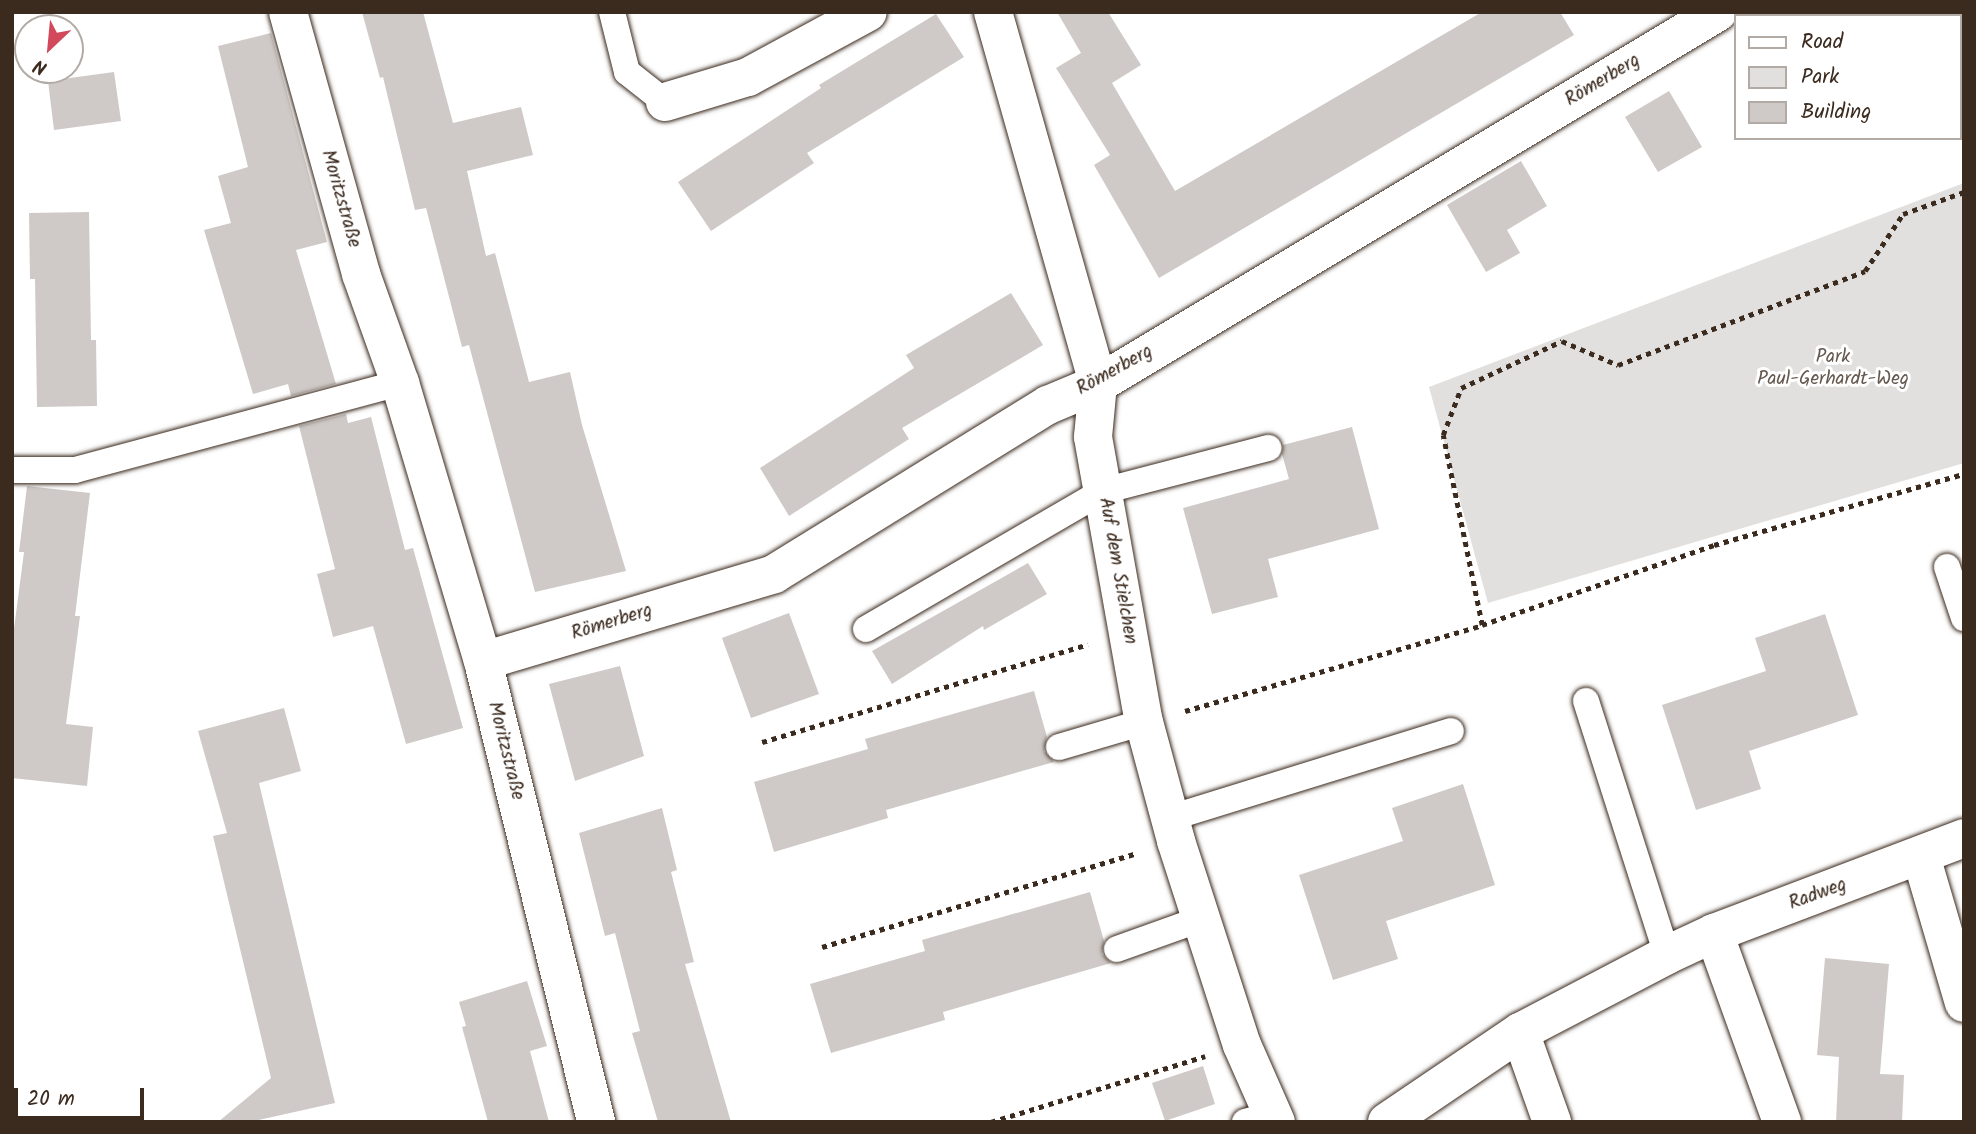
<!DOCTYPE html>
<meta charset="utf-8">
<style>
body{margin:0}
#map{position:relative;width:1976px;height:1134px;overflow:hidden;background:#fff;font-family:Kalam,sans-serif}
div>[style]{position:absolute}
.green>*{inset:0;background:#e2e0de}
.building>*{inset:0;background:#cfcac7}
.path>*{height:4.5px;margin-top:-2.25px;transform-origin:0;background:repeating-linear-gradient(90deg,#3b2a1e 0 5px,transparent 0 10px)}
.roads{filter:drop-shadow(0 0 2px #3b2a1e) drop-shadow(0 0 2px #3b2a1e)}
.service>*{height:26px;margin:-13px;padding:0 13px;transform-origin:13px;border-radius:13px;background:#fff}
.minor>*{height:38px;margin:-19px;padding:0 19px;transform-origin:19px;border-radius:19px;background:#fff}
span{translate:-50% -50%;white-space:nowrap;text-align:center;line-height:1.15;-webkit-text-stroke:6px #fff;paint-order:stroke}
.street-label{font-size:19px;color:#3b2a1e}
.park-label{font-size:19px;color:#65584e}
.frame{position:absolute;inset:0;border:14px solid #3b2a1e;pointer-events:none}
.legend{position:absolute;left:1734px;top:14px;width:228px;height:126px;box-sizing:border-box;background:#fff;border:2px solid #b1aaa5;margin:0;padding:9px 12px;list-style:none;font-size:21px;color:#3b2a1e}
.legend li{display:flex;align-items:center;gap:14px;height:35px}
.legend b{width:35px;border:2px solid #b1aaa5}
.north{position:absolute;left:14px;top:14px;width:70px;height:70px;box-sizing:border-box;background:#fff;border:2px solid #b1aaa5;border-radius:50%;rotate:206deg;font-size:19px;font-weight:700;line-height:28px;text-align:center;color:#3b2a1e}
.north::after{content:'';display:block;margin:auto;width:24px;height:32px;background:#d1495b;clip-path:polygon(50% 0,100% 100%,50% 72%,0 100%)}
.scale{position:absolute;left:14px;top:1088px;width:130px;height:32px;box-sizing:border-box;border:4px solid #3b2a1e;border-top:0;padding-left:9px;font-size:21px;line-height:24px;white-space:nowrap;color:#3b2a1e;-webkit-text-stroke:5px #fff;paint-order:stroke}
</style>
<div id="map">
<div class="green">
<i style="clip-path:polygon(1964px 183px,1964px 463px,1488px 603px,1429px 387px)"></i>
</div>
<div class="building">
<i style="clip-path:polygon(362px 12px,423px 12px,453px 123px,521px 107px,533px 155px,467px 171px,486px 256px,495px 253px,529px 382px,570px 372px,582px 425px,626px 571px,535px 592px,469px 345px,462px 347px,426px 208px,415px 210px,383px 77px,380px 78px)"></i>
<i style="clip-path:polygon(1057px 12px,1108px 12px,1141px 65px,1112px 83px,1175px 191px,1482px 12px,1560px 12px,1574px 35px,1159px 278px,1094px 165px,1110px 155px,1056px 68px,1081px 53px)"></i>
<i style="clip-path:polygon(936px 14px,964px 57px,807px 153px,814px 163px,711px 231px,678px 182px,821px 88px,819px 85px)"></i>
<i style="clip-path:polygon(271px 33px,327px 242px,296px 250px,336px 384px,291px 396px,288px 384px,253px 394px,204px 230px,231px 223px,218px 176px,248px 167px,218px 46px)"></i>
<i style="clip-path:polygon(114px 72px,121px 121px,54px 130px,48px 81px)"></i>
<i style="clip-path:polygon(1669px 91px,1702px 147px,1658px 172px,1625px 117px)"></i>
<i style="clip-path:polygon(1521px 161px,1547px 206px,1507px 230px,1520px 253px,1486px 272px,1447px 205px)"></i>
<i style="clip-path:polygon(89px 212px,91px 340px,96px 340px,97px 406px,37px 407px,35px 279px,30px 279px,29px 213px)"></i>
<i style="clip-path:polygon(1011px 293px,1043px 345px,902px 428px,909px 439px,789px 516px,760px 468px,914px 368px,906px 355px)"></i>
<i style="clip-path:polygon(346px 414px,348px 423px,371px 417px,405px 550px,413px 548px,463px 728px,406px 744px,373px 626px,333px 637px,317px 574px,335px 569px,299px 426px)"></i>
<i style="clip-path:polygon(1352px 427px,1379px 529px,1268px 559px,1278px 597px,1212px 614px,1183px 508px,1289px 479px,1282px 454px,1283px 445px)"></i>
<i style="clip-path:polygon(27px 486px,90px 493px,75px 616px,80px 616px,66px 724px,93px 727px,87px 786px,12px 778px,12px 644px,24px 552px,19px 552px)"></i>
<i style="clip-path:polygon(1028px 563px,1047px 594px,984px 630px,983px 626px,892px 684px,872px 651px)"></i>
<i style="clip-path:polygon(789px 613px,819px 694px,751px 718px,722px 638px)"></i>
<i style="clip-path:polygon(1825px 614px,1858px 715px,1749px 751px,1761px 789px,1696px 810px,1662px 705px,1766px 671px,1755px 638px)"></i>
<i style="clip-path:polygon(620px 666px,644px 756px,575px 781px,549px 684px)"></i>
<i style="clip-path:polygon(1034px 691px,1047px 737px,1044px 751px,1054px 762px,886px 810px,888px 818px,774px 852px,754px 782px,868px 749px,865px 739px)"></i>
<i style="clip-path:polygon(284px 708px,301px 771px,259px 783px,335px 1103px,250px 1122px,218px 1122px,271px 1078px,213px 836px,227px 833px,198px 731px)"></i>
<i style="clip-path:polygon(1463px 784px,1495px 885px,1386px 921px,1398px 959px,1333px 980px,1299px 875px,1403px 841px,1392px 808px)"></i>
<i style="clip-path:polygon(662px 808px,677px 870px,671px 872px,694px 962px,685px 964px,731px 1122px,658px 1122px,632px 1033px,640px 1031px,615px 933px,605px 936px,579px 833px)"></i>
<i style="clip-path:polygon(1090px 892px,1104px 941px,1102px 954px,1111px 963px,943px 1012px,945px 1020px,831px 1053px,810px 984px,925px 951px,922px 940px)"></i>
<i style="clip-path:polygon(1825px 958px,1889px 964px,1880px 1074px,1904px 1075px,1902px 1122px,1836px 1122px,1839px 1057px,1817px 1055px)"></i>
<i style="clip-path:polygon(527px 981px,547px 1046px,530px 1051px,549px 1122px,488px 1122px,462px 1027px,466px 1026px,459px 1002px)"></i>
<i style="clip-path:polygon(1203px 1066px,1215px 1104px,1165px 1121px,1152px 1083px)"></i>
</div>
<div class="path">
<i style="left:1482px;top:625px;width:194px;rotate:-101.6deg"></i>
<i style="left:1443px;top:435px;width:50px;rotate:-69deg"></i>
<i style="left:1461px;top:388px;width:111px;rotate:-25deg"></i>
<i style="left:1562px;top:341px;width:61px;rotate:23.2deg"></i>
<i style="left:1618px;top:365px;width:264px;rotate:-20.8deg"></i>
<i style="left:1865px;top:271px;width:69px;rotate:-56.3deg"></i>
<i style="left:1903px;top:214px;width:65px;rotate:-19.8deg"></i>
<i style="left:1185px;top:711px;width:309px;rotate:-16.1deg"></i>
<i style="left:1482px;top:625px;width:245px;rotate:-19deg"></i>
<i style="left:1714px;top:545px;width:260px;rotate:-15.9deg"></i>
<i style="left:762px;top:742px;width:340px;rotate:-16.7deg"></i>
<i style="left:822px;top:947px;width:329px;rotate:-16.6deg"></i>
<i style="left:991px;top:1122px;width:224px;rotate:-17.1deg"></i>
</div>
<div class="roads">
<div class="service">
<i style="left:612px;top:12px;width:62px;rotate:76deg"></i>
<i style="left:627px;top:72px;width:48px;rotate:38.3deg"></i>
<i style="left:12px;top:470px;width:63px"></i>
<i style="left:75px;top:470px;width:336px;rotate:-15deg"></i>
<i style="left:1947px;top:567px;width:54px;rotate:71.6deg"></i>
<i style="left:866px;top:629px;width:274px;rotate:-30.2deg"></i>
<i style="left:1103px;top:491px;width:171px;rotate:-14.6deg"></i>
<i style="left:1586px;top:701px;width:267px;rotate:72.3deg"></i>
<i style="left:1059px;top:747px;width:89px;rotate:-16.4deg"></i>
<i style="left:1170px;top:818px;width:294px;rotate:-17.2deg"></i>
<i style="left:1117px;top:949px;width:89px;rotate:-19.7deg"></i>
<i style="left:1245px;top:1122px;width:30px;rotate:-15deg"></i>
</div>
<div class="minor">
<i style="left:288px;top:12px;width:272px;rotate:74.4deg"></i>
<i style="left:361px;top:274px;width:116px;rotate:70.3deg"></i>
<i style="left:400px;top:383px;width:290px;rotate:73.4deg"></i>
<i style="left:483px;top:661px;width:475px;rotate:76.2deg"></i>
<i style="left:993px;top:12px;width:387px;rotate:74.2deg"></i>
<i style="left:1098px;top:384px;width:53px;rotate:95.4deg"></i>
<i style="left:1093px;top:437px;width:290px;rotate:79.9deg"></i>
<i style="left:1144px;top:722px;width:123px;rotate:74.9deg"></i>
<i style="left:1176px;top:841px;width:214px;rotate:72.1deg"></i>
<i style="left:1242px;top:1045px;width:84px;rotate:66.2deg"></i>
<i style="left:665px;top:102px;width:87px;rotate:-16.8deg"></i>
<i style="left:748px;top:77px;width:136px;rotate:-28.4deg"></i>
<i style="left:483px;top:661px;width:304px;rotate:-16.6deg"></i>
<i style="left:774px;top:574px;width:322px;rotate:-31.7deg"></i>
<i style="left:1048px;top:405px;width:54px;rotate:-22.8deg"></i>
<i style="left:1098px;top:384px;width:723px;rotate:-30.96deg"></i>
<i style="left:1921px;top:856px;width:153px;rotate:73.7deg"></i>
<i style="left:1714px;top:933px;width:201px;rotate:70.2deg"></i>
<i style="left:1520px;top:1032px;width:96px;rotate:70.4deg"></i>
<i style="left:1387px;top:1122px;width:161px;rotate:-34.1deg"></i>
<i style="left:1520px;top:1032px;width:166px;rotate:-27.6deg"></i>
<i style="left:1667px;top:955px;width:52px;rotate:-25.1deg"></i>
<i style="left:1714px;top:933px;width:267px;rotate:-20.8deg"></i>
</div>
</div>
<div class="street-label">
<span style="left:1603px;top:81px;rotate:-31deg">Römerberg</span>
<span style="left:340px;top:199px;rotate:74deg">Moritzstraße</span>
<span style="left:1115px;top:371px;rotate:-29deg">Römerberg</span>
<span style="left:1117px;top:571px;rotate:80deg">Auf dem Stielchen</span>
<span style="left:612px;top:623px;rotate:-17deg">Römerberg</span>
<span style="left:505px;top:751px;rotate:76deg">Moritzstraße</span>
<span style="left:1818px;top:895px;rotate:-20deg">Radweg</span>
</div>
<div class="park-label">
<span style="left:1833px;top:369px">Park<br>Paul-Gerhardt-Weg</span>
</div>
<div class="frame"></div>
<ul class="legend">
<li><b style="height:9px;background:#fff"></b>Road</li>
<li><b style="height:19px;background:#e2e0de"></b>Park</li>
<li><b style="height:19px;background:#cfcac7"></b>Building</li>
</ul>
<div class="north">N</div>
<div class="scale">20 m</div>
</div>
